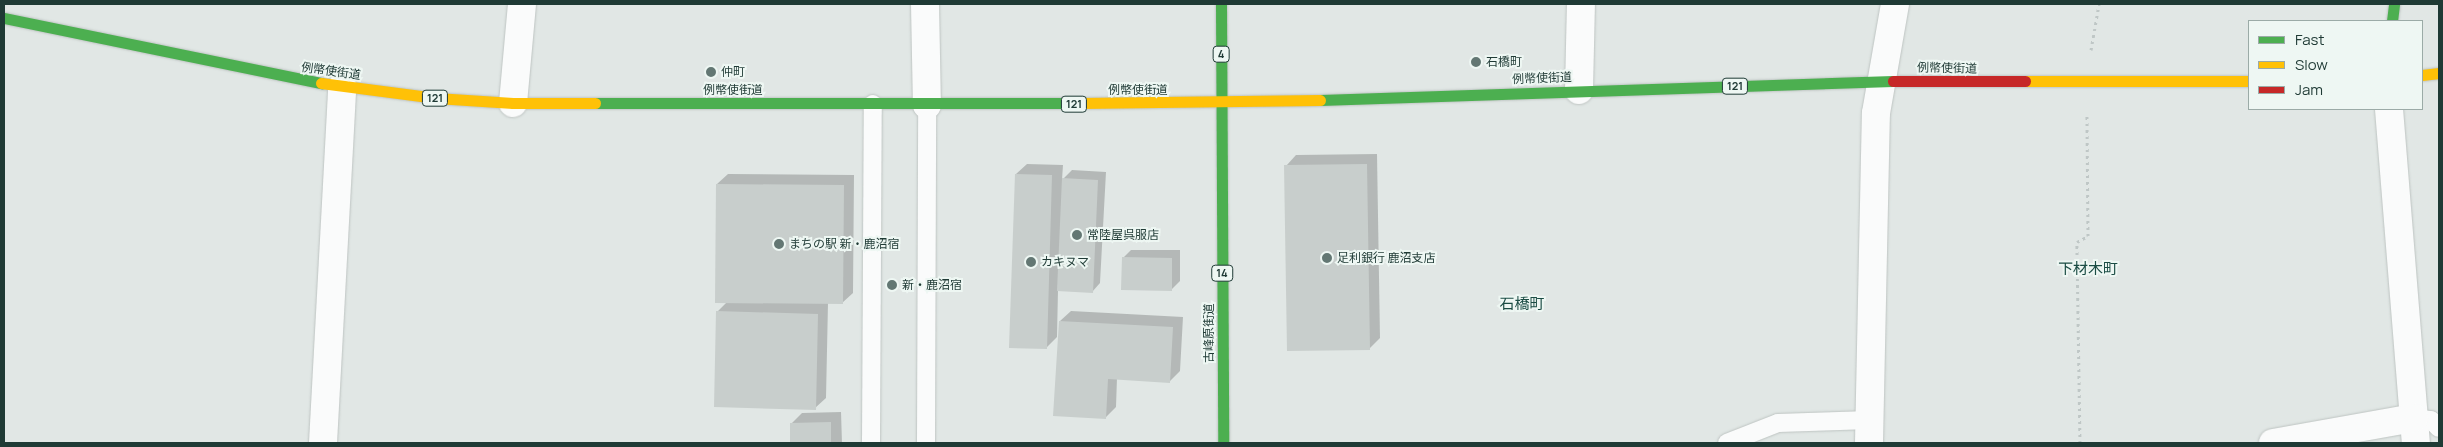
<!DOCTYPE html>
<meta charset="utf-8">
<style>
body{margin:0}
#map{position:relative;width:2443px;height:447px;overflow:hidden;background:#e1e7e5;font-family:Manrope,"Noto Sans JP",sans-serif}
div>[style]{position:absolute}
.shadow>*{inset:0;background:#0003}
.building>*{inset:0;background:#c8cecc}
.path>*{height:3px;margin-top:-1.5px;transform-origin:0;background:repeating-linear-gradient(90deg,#bfc7c6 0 2.5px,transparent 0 6.5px)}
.roads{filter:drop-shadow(0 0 1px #bec4c2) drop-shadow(0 0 1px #bec4c2)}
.lane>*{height:18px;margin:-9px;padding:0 9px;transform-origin:9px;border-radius:9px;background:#fafbfb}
.street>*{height:28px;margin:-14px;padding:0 14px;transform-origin:14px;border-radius:14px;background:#fafbfb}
.fast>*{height:11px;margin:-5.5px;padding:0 5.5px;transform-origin:5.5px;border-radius:5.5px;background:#4caf50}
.slow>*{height:11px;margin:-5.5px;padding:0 5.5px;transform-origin:5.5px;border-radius:5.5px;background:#ffc107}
.jam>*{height:11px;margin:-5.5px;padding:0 5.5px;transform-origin:5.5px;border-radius:5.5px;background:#c62828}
.dots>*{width:14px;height:14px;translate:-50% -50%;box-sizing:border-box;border:2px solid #eef7f3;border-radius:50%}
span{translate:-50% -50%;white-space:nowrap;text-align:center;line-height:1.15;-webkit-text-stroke:4px #eef7f3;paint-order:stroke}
.shield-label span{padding:1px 4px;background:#eef7f3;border:1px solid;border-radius:4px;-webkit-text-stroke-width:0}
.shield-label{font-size:11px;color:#1f3a35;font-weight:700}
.poi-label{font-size:12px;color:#1f3a35}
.left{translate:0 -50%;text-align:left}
.street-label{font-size:12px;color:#1f3a35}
.quarter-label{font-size:15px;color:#1b4c44}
.frame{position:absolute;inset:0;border:5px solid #1f3a35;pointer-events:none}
.legend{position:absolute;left:2248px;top:20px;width:175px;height:90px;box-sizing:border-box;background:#eef7f3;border:1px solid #9baba7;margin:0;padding:6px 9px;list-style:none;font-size:15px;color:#1f3a35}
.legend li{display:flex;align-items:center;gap:10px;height:25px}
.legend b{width:25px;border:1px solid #9baba7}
</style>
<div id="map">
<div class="shadow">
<i style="clip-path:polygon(1377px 154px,1380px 338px,1369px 349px,1286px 166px,1296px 155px)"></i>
<i style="clip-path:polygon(1027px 164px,1063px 165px,1062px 180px,1072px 170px,1106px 172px,1100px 283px,1092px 292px,1058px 290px,1057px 337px,1046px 348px,1016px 174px)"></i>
<i style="clip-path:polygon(728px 174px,854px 175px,853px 293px,842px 303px,828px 303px,826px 398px,815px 408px,717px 312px,727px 302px,717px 184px)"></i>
<i style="clip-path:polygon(1131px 250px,1180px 250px,1180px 281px,1172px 289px,1123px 258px)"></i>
<i style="clip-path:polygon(1071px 311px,1183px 317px,1180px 371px,1169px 382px,1117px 378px,1116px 407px,1105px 418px,1060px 321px)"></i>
<i style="clip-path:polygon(841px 412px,842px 443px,792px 443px,791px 424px,802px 413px)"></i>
</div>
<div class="building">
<i style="clip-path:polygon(1367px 164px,1370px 350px,1287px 351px,1284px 165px)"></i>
<i style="clip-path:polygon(1015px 174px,1052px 175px,1047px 349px,1009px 348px)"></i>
<i style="clip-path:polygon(1062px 178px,1098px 180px,1093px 293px,1057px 291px)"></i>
<i style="clip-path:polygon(716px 184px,844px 185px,843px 304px,715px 303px)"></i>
<i style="clip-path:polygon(1122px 257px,1172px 258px,1172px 291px,1121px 290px)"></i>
<i style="clip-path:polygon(716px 311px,818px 314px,816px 410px,714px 407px)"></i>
<i style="clip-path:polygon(1059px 321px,1173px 327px,1170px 383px,1108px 379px,1106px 419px,1053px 416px)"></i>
<i style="clip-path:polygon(831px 422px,831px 443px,790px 443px,790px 423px)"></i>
</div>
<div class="path">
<i style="left:2091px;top:50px;width:47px;rotate:-80.1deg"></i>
<i style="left:2080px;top:443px;width:201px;rotate:-90.9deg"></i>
<i style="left:2077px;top:242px;width:13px;rotate:-29deg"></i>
<i style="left:2088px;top:236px;width:123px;rotate:-90.5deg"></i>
</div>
<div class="roads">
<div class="lane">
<i style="left:2414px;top:418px;width:17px;rotate:7deg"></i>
<i style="left:2431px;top:420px;width:11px;rotate:45deg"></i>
<i style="left:871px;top:443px;width:339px;rotate:-89.7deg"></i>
<i style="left:926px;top:443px;width:338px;rotate:-89.8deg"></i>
<i style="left:1727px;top:443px;width:55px;rotate:-21.4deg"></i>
<i style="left:1778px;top:423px;width:92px;rotate:-1.9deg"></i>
</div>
<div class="street">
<i style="left:925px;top:4px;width:101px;rotate:88.9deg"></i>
<i style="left:1579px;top:90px;width:86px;rotate:-88.7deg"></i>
<i style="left:513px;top:103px;width:99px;rotate:-84.8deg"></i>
<i style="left:2389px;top:109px;width:335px;rotate:85.4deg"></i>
<i style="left:323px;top:443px;width:357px;rotate:-86.9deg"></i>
<i style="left:1869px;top:443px;width:330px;rotate:-88.8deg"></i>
<i style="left:1876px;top:113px;width:111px;rotate:-80.1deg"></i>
<i style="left:2273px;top:443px;width:143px;rotate:-10.1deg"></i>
</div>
<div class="fast">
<i style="left:1221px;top:4px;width:439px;rotate:89.7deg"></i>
<i style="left:4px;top:18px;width:324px;rotate:11.6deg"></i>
<i style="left:2392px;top:21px;width:17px;rotate:-83deg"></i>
<i style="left:1320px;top:100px;width:573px;rotate:-1.9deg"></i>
<i style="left:595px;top:103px;width:485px"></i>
</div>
<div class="slow">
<i style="left:2422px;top:75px;width:17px;rotate:-7deg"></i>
<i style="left:2025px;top:81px;width:224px"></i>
<i style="left:321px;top:83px;width:116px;rotate:7.4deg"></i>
<i style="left:436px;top:98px;width:77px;rotate:3.7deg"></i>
<i style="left:513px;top:103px;width:82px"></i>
<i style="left:1080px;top:103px;width:240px;rotate:-0.7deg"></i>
</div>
<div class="jam">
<i style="left:1893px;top:81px;width:132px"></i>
</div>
</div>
<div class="dots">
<i style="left:1476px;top:62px;background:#637773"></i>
<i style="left:711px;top:72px;background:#637773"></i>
<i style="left:1077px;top:235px;background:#637773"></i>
<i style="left:779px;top:244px;background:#637773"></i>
<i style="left:1327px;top:258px;background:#637773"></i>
<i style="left:1031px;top:262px;background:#637773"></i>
<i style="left:892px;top:285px;background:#637773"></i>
</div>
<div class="shield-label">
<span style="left:1221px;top:54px">4</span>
<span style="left:1735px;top:86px">121</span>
<span style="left:435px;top:98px">121</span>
<span style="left:1074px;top:104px">121</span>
<span style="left:1222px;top:273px">14</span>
</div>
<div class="poi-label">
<span class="left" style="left:1486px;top:62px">石橋町</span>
<span class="left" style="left:721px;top:72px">仲町</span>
<span class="left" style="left:1087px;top:235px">常陸屋呉服店</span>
<span class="left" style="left:789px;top:244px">まちの駅 新・鹿沼宿</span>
<span class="left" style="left:1337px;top:258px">足利銀行 鹿沼支店</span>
<span class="left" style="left:1041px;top:262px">カキヌマ</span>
<span class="left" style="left:902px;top:285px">新・鹿沼宿</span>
</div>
<div class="street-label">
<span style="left:1947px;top:68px;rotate:1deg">例幣使街道</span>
<span style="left:331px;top:71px;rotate:8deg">例幣使街道</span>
<span style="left:1542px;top:78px;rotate:-2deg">例幣使街道</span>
<span style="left:733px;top:90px">例幣使街道</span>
<span style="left:1138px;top:90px">例幣使街道</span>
<span style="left:1209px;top:333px;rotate:-90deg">古峰原街道</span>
</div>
<div class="quarter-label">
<span style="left:2088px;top:269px">下材木町</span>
<span style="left:1522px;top:304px">石橋町</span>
</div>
<div class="frame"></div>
<ul class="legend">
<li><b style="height:6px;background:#4caf50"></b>Fast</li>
<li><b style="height:6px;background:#ffc107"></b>Slow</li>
<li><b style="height:6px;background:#c62828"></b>Jam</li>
</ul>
</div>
